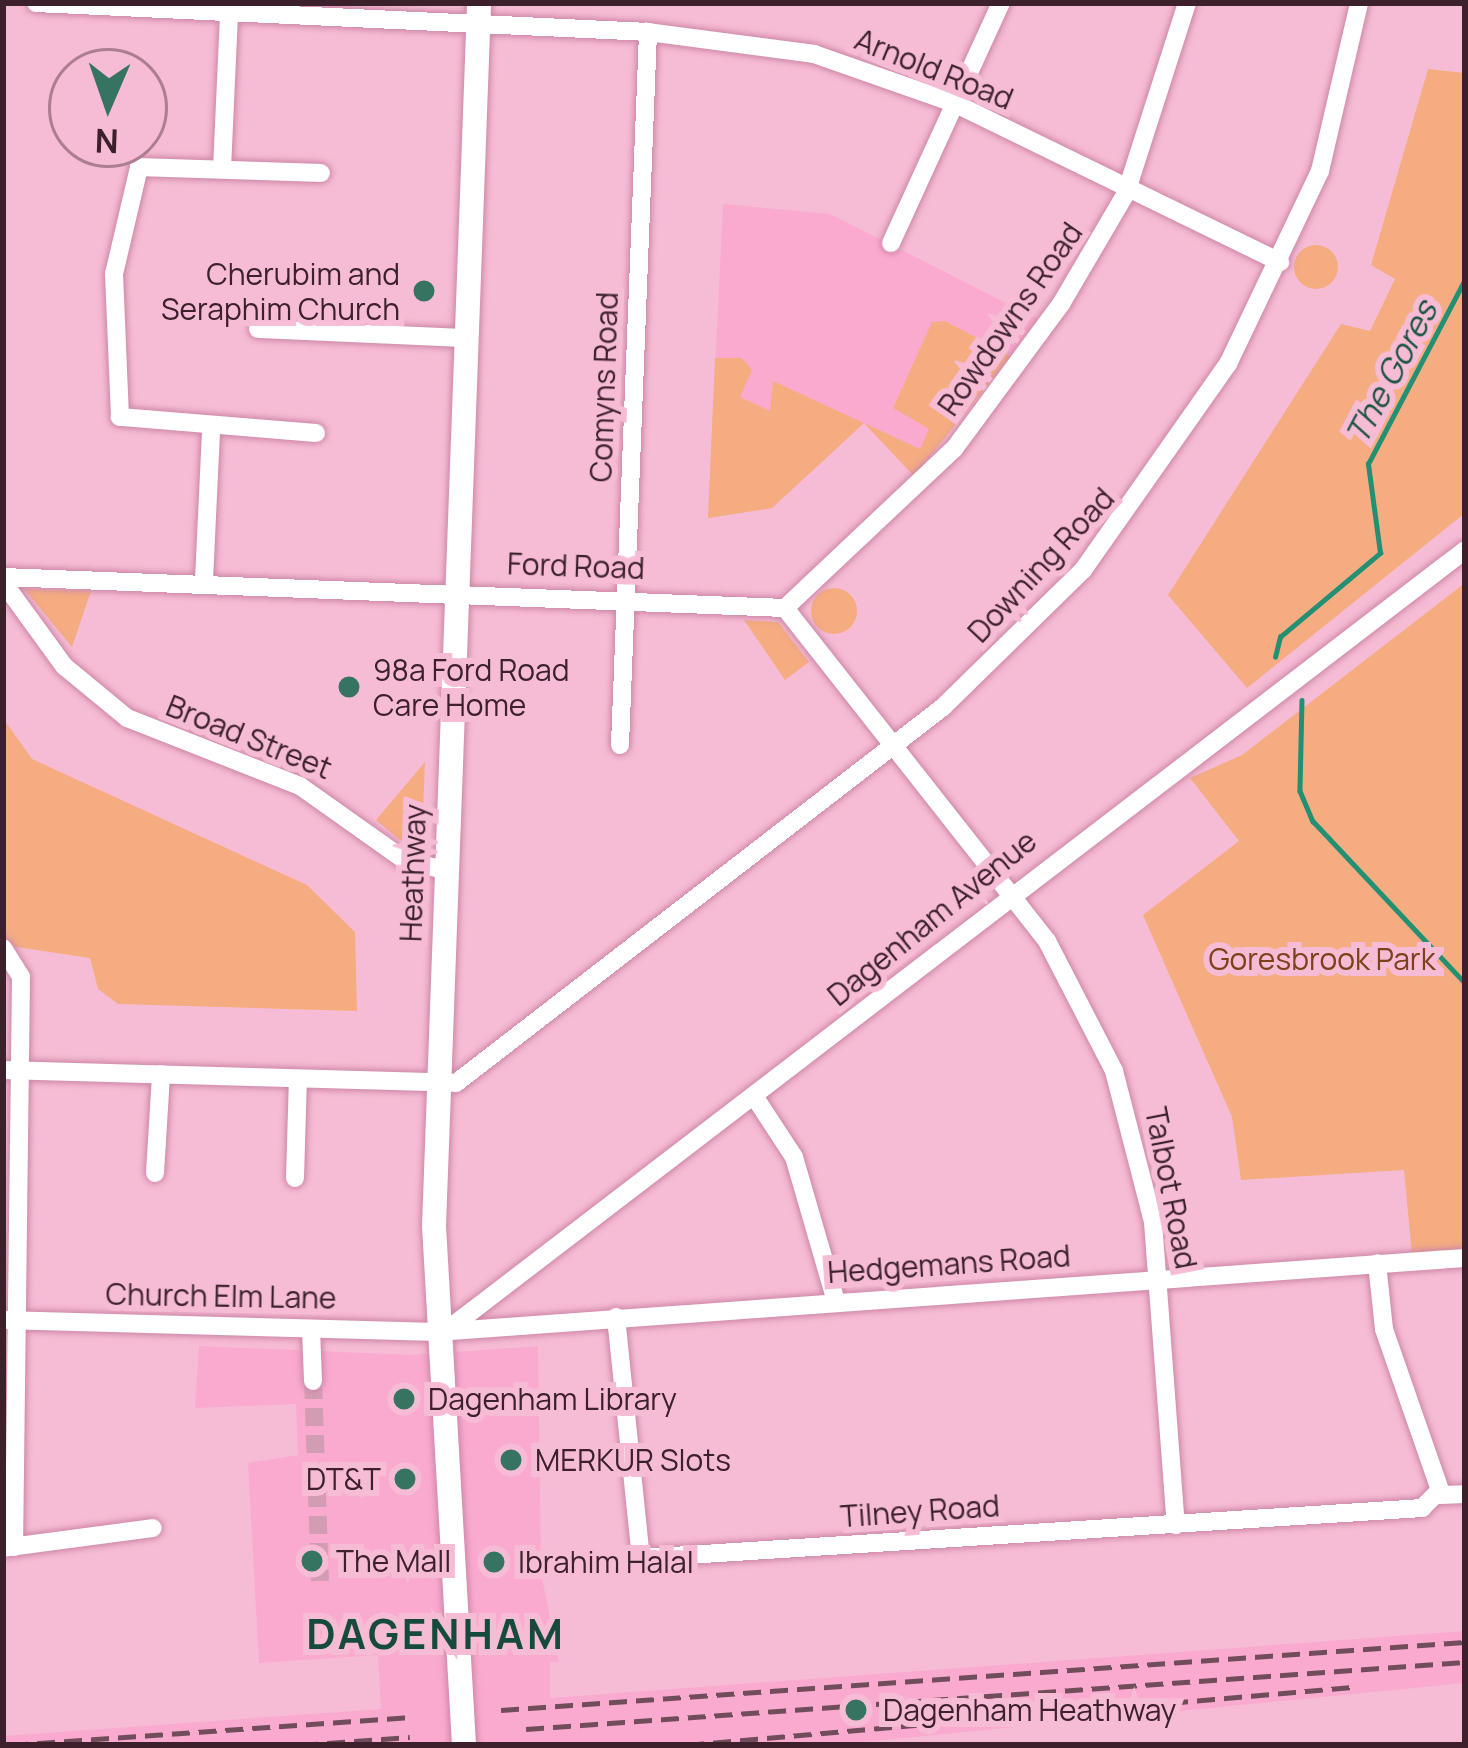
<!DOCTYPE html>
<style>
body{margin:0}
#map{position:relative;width:1468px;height:1748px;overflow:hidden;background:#f7bcd5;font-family:Manrope,sans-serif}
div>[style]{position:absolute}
.built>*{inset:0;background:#faaace}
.green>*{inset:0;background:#f5ac81}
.round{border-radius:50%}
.stream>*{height:4.5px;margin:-2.25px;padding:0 2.25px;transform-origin:2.25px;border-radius:2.25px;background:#239074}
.minor-tunnel>*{height:18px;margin-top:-9px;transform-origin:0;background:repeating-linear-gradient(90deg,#d29db3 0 18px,transparent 0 27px)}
.roads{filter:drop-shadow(0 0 3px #cd87a7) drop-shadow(0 0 3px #cd87a7)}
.minor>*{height:18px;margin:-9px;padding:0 9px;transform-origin:9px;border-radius:9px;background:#fff}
.major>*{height:24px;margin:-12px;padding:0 12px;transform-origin:12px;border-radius:12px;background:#fff}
.rail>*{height:4.5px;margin-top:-2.25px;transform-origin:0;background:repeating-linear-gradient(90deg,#714d5c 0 18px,transparent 0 27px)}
.dots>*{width:33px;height:33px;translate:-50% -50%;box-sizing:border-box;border:6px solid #f7bcd5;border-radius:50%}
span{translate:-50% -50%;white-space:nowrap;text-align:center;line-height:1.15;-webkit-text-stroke:12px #f7bcd5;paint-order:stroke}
.street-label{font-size:30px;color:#3c212d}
.poi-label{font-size:30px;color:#3c212d}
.right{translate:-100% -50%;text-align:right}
.left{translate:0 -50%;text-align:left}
.park-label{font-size:30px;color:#7c411a}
.water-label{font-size:33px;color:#1b5343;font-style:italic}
.district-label{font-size:42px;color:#164a3c;font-weight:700;letter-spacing:3px}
.frame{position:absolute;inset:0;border:6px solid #3c212d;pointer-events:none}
.north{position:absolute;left:48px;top:48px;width:120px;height:120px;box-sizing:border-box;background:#f7bcd5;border:3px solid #ac7e92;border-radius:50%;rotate:182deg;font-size:33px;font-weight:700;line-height:48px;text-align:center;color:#3c212d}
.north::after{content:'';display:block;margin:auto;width:42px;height:54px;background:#367461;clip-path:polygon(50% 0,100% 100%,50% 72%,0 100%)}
</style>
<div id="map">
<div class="built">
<i style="clip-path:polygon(723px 204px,830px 214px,1038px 319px,914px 476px,864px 423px,772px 508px,708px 518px)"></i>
<i style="clip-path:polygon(199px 1346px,411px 1355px,538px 1346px,541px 1573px,559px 1662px,550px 1662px,550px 1698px,1465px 1631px,1465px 1683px,833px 1745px,3px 1745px,3px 1736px,381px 1709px,378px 1655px,259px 1663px,248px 1463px,298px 1455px,296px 1404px,195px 1408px)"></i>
</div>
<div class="green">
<i style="clip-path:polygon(1428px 69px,1465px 73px,1465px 513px,1247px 688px,1168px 595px,1341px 324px,1370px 331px,1395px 279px,1371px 265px)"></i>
<i class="round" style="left:1294px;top:245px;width:44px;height:44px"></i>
<i style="clip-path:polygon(945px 321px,1011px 356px,914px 476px,864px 423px,772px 508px,708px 518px,715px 358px,742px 358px,752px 370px,740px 397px,770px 411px,773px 381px,920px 449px,929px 429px,893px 408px,932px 322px)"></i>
<i style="clip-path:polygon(1465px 583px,1465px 1251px,1412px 1255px,1404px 1170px,1241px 1180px,1232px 1117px,1143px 915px,1239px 841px,1190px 778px,1242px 755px)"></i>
<i class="round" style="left:811px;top:588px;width:46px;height:46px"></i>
<i style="clip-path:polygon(25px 589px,91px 591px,72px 647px,26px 591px)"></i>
<i style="clip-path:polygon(744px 620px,778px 622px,809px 662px,785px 680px)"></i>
<i style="clip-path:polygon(3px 718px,32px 759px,307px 885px,355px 932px,357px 1011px,118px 1004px,98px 989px,90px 958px,3px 945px)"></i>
<i style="clip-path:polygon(425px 762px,422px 836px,400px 840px,376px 820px)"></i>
</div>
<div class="stream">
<i style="left:1275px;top:657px;width:21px;rotate:-76deg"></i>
<i style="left:1280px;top:637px;width:131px;rotate:-40deg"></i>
<i style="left:1380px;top:553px;width:90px;rotate:-97.7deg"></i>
<i style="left:1368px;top:464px;width:209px;rotate:-62.3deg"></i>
<i style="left:1302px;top:700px;width:91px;rotate:91.3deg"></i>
<i style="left:1300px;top:791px;width:33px;rotate:67deg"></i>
<i style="left:1313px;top:821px;width:222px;rotate:46.8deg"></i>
</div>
<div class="minor-tunnel">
<i style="left:313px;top:1381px;width:200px;rotate:88deg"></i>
</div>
<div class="roads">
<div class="minor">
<i style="left:36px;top:3px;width:613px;rotate:2.71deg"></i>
<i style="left:648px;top:32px;width:167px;rotate:7.5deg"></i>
<i style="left:814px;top:54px;width:148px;rotate:19.3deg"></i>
<i style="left:954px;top:103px;width:363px;rotate:26deg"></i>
<i style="left:222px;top:169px;width:155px;rotate:-87.4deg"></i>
<i style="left:891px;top:243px;width:264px;rotate:-65.4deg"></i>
<i style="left:258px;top:329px;width:208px;rotate:2.5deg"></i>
<i style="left:316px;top:433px;width:197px;rotate:-175.3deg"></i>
<i style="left:120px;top:417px;width:143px;rotate:-92.4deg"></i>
<i style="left:114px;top:274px;width:110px;rotate:-76.8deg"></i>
<i style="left:139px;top:167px;width:182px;rotate:1.9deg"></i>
<i style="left:3px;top:577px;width:783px;rotate:2.27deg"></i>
<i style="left:785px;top:608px;width:424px;rotate:51.8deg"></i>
<i style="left:1047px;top:941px;width:146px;rotate:62.7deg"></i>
<i style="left:1114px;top:1071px;width:156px;rotate:75.5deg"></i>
<i style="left:1153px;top:1222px;width:304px;rotate:85.7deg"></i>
<i style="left:204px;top:580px;width:151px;rotate:-87.3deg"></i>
<i style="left:3px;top:582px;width:104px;rotate:54deg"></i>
<i style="left:64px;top:666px;width:82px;rotate:39.5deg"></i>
<i style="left:127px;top:718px;width:186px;rotate:21.5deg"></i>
<i style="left:300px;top:786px;width:126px;rotate:35.3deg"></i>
<i style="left:403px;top:859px;width:41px;rotate:15.4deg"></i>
<i style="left:785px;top:608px;width:232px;rotate:-43.3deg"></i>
<i style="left:954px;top:449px;width:180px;rotate:-53.6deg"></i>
<i style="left:1061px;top:304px;width:129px;rotate:-59.6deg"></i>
<i style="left:1126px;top:193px;width:200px;rotate:-72.2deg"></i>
<i style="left:620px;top:745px;width:714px;rotate:-87.75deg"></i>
<i style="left:3px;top:948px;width:34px;rotate:58deg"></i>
<i style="left:21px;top:977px;width:570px;rotate:90.7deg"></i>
<i style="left:3px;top:1070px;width:453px;rotate:1.6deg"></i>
<i style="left:456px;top:1083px;width:615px;rotate:-37.67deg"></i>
<i style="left:943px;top:707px;width:196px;rotate:-44.4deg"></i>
<i style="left:1083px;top:570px;width:252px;rotate:-54.9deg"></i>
<i style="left:1228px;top:364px;width:214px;rotate:-64.5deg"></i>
<i style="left:1320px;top:171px;width:172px;rotate:-76.9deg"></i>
<i style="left:756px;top:1099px;width:69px;rotate:56.8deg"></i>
<i style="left:794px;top:1157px;width:151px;rotate:73.8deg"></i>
<i style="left:155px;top:1173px;width:99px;rotate:-86.5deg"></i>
<i style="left:295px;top:1178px;width:99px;rotate:-88.3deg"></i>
<i style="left:616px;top:1317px;width:242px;rotate:84.1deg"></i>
<i style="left:641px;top:1558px;width:783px;rotate:-3.66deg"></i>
<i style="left:1422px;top:1508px;width:25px;rotate:-45deg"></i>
<i style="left:1440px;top:1490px;width:170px;rotate:-109.2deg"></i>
<i style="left:1384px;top:1329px;width:66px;rotate:-96.1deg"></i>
<i style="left:3px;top:1320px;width:434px;rotate:1.6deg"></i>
<i style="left:437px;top:1332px;width:1031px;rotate:-4.12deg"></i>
<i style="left:455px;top:1324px;width:1272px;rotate:-37.46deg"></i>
<i style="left:311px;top:1329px;width:52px;rotate:87.8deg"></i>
<i style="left:1440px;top:1495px;width:25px;rotate:-2deg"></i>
<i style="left:3px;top:1548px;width:151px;rotate:-7.6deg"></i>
</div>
<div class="major">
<i style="left:464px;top:1745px;width:520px;rotate:-93.31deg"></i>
<i style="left:434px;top:1226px;width:1224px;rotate:-87.89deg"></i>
</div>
</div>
<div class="rail">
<i style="left:501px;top:1710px;width:966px;rotate:-4.03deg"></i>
<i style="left:526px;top:1729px;width:941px;rotate:-4.08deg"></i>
<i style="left:10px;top:1745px;width:399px;rotate:-4deg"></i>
<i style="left:300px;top:1745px;width:110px;rotate:-4.2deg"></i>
<i style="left:686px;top:1745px;width:669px;rotate:-4.98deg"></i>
</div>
<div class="dots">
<i style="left:424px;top:291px;background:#367461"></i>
<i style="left:349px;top:687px;background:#367461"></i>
<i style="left:404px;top:1399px;background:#367461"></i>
<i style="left:511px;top:1460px;background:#367461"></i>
<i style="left:405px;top:1479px;background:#367461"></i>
<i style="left:312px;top:1561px;background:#367461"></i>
<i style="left:494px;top:1562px;background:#367461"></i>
<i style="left:856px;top:1710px;background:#367461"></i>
</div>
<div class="street-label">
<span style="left:934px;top:69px;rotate:22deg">Arnold Road</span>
<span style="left:1010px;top:319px;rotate:-55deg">Rowdowns Road</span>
<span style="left:604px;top:387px;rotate:-88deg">Comyns Road</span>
<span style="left:1041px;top:565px;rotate:-47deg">Downing Road</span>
<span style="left:576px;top:566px;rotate:2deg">Ford Road</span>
<span style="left:249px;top:737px;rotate:22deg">Broad Street</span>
<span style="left:413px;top:873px;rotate:-88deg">Heathway</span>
<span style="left:932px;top:918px;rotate:-39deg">Dagenham Avenue</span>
<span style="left:1171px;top:1188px;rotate:79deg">Talbot Road</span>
<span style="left:949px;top:1264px;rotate:-4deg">Hedgemans Road</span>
<span style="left:221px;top:1296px;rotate:1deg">Church Elm Lane</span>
<span style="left:920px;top:1511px;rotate:-4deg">Tilney Road</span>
</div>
<div class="poi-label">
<span class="right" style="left:400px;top:291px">Cherubim and<br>Seraphim Church</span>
<span class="left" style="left:373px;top:687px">98a Ford Road<br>Care Home</span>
<span class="left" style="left:428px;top:1399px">Dagenham Library</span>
<span class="left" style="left:535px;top:1460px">MERKUR Slots</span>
<span class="right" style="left:381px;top:1479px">DT&amp;T</span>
<span class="left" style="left:336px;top:1561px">The Mall</span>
<span class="left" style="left:518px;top:1562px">Ibrahim Halal</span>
<span class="left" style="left:883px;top:1710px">Dagenham Heathway</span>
</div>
<div class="park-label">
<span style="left:1322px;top:959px">Goresbrook Park</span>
</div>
<div class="water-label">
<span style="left:1391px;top:372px;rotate:-62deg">The Gores</span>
</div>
<div class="district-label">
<span style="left:436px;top:1633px">DAGENHAM</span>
</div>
<div class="frame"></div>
<div class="north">N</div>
</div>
